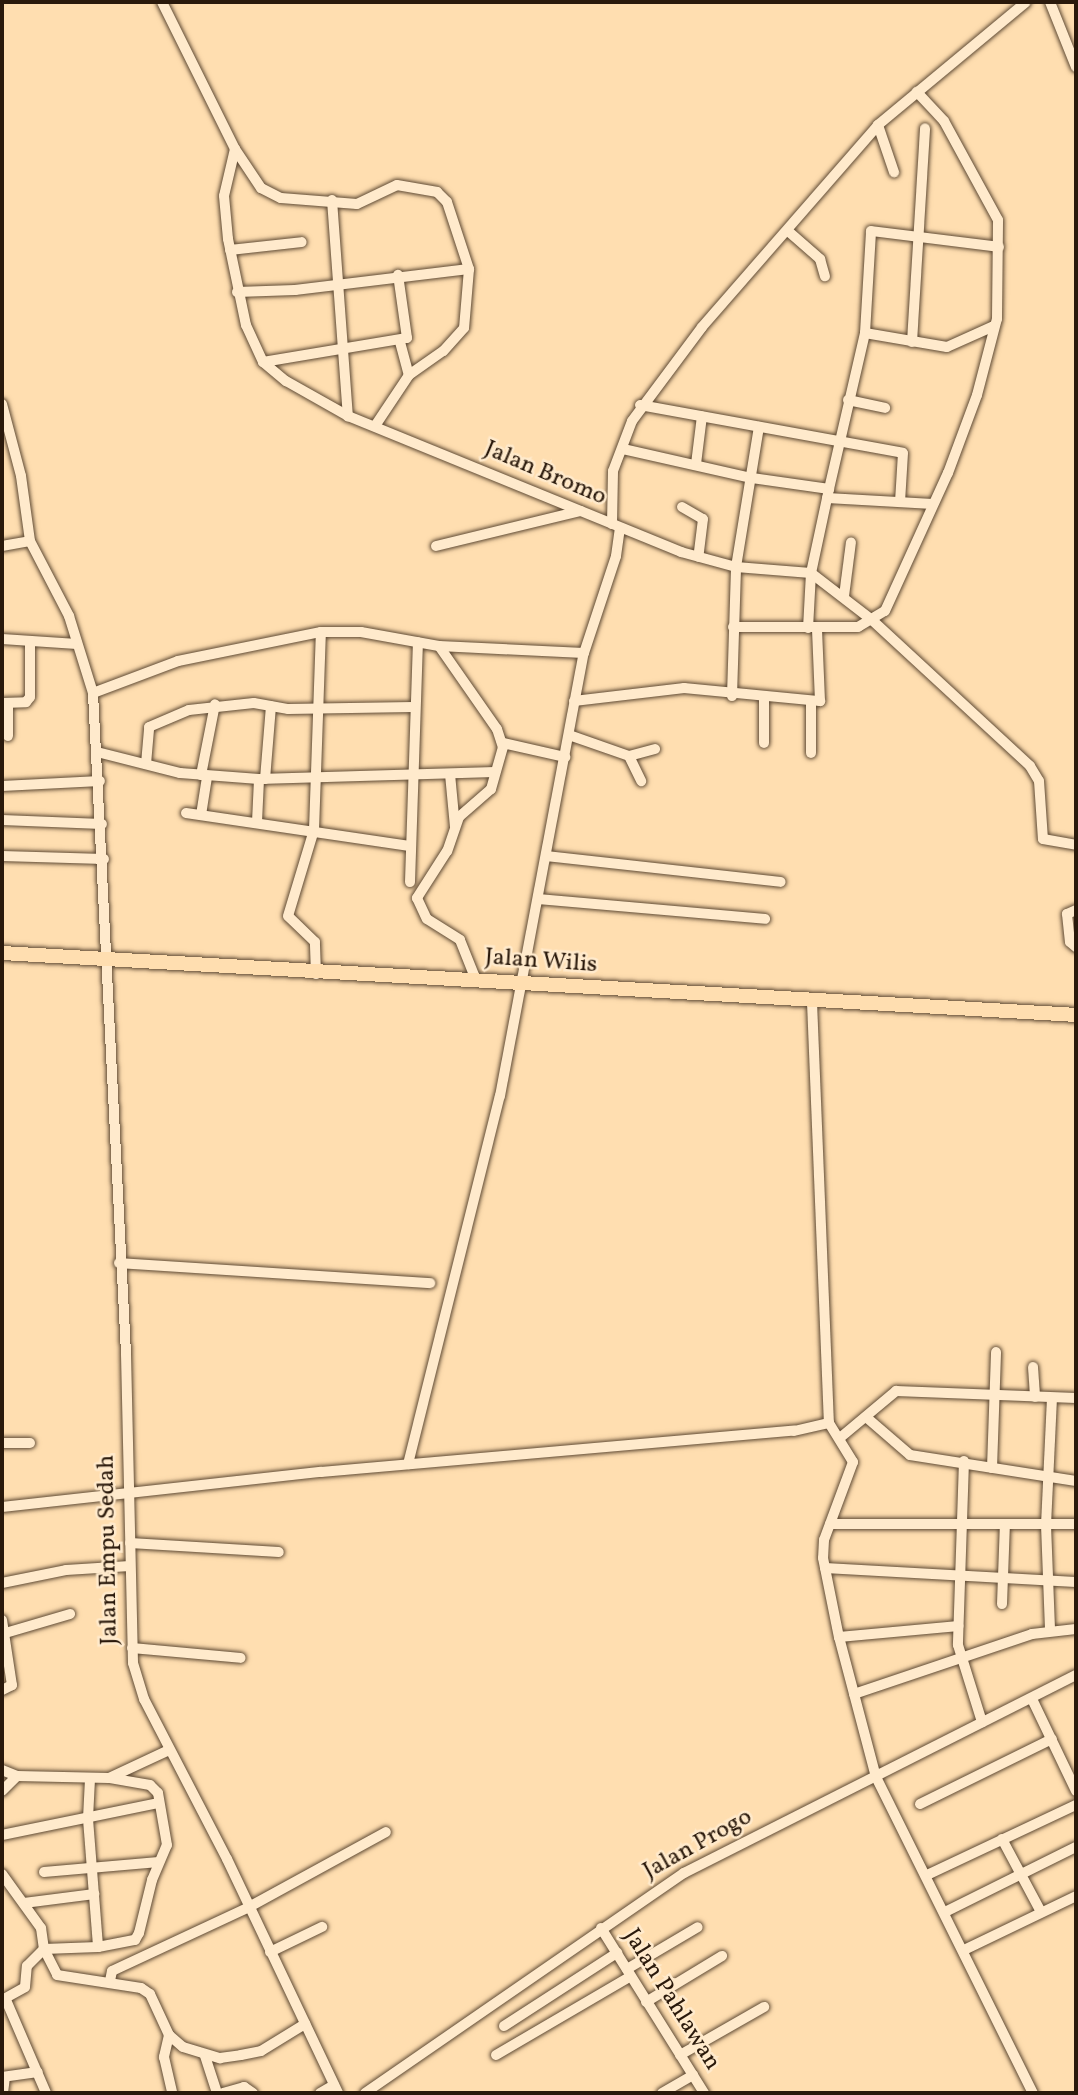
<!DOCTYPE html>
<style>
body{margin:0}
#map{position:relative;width:1078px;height:2095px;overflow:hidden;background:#ffdeb0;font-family:Vollkorn,serif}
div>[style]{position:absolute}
.roads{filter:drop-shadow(0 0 2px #5f4a34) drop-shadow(0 0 2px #5f4a34)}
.minor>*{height:10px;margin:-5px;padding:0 5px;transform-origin:5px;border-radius:5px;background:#ffeacc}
.major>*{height:14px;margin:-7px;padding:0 7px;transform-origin:7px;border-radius:7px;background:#ffdeb0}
span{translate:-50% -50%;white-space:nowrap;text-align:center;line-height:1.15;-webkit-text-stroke:5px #ffeacc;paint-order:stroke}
.street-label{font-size:24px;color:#2a190b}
.frame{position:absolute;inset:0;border:4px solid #2a190b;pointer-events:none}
</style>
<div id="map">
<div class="roads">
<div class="minor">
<i style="left:162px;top:2px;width:164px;rotate:63.6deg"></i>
<i style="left:235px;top:149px;width:48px;rotate:103.2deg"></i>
<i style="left:224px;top:196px;width:43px;rotate:84.7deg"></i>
<i style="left:228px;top:239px;width:88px;rotate:78.2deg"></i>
<i style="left:246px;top:325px;width:41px;rotate:65.3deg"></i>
<i style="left:263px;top:362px;width:30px;rotate:40deg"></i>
<i style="left:286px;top:381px;width:71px;rotate:29.4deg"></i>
<i style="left:348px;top:416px;width:360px;rotate:22.2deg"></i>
<i style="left:681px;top:552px;width:57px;rotate:15.3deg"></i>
<i style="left:736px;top:567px;width:75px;rotate:4.6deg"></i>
<i style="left:811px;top:573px;width:77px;rotate:37.6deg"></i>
<i style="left:872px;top:620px;width:215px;rotate:42.7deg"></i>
<i style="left:1030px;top:766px;width:17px;rotate:59deg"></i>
<i style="left:1039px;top:781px;width:58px;rotate:86.1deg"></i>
<i style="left:1043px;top:839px;width:34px;rotate:10deg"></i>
<i style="left:1050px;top:2px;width:70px;rotate:68.2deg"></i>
<i style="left:878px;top:125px;width:50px;rotate:71.2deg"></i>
<i style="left:235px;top:149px;width:47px;rotate:56.3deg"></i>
<i style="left:261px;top:188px;width:22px;rotate:27deg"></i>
<i style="left:281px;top:198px;width:76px;rotate:4.5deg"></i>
<i style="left:357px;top:204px;width:44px;rotate:-25.4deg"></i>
<i style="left:397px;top:185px;width:41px;rotate:9.9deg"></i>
<i style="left:437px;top:192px;width:14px;rotate:45deg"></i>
<i style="left:447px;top:202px;width:71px;rotate:71.8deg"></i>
<i style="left:469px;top:269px;width:59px;rotate:94.8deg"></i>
<i style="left:464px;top:328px;width:31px;rotate:132deg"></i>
<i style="left:443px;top:351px;width:42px;rotate:144.8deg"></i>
<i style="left:409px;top:375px;width:61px;rotate:123.7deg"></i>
<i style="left:332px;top:200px;width:217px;rotate:85.8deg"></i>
<i style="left:788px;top:231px;width:43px;rotate:41.2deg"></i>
<i style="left:820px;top:259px;width:18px;rotate:74deg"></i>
<i style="left:230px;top:250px;width:72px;rotate:-6.3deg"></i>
<i style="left:237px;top:292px;width:58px;rotate:-2deg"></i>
<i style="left:295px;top:290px;width:175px;rotate:-6.9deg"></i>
<i style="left:865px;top:333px;width:83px;rotate:9.7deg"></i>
<i style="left:947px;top:347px;width:51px;rotate:-24.1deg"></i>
<i style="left:400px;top:342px;width:34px;rotate:75deg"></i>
<i style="left:912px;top:342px;width:214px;rotate:-86.5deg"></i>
<i style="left:263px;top:362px;width:146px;rotate:-9.5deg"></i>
<i style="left:407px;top:338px;width:64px;rotate:-98.1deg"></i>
<i style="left:848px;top:400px;width:38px;rotate:12deg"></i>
<i style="left:2px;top:404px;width:74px;rotate:75.2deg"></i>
<i style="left:21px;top:476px;width:66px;rotate:82.1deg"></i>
<i style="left:30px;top:541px;width:85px;rotate:62.5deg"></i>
<i style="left:69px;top:616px;width:81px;rotate:72.7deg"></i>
<i style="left:93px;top:693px;width:662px;rotate:87.14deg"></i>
<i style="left:126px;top:1354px;width:309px;rotate:88.7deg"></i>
<i style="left:133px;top:1663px;width:38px;rotate:73deg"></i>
<i style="left:144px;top:1699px;width:180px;rotate:62.6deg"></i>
<i style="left:227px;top:1859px;width:259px;rotate:64.6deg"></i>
<i style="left:640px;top:405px;width:267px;rotate:10.3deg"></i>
<i style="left:903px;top:453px;width:49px;rotate:93.5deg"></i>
<i style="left:623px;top:449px;width:132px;rotate:12.7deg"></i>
<i style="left:752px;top:478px;width:78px;rotate:8.1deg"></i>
<i style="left:829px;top:489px;width:86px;rotate:102.1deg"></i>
<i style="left:811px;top:573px;width:55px;rotate:93.1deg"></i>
<i style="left:696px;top:464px;width:48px;rotate:-82.9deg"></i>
<i style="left:829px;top:489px;width:160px;rotate:-77deg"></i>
<i style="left:865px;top:333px;width:102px;rotate:-86.6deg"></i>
<i style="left:871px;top:231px;width:129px;rotate:7.1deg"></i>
<i style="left:827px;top:498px;width:106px;rotate:3.2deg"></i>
<i style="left:682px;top:507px;width:24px;rotate:30deg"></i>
<i style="left:703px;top:519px;width:38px;rotate:97deg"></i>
<i style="left:612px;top:524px;width:53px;rotate:-88.9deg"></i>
<i style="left:613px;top:471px;width:53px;rotate:-69.2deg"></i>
<i style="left:632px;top:421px;width:117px;rotate:-53.3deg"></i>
<i style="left:702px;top:327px;width:268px;rotate:-48.9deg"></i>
<i style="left:878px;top:125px;width:192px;rotate:-39.7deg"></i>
<i style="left:2px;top:546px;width:28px;rotate:-10deg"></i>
<i style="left:436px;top:546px;width:149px;rotate:-13.6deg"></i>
<i style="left:844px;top:596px;width:54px;rotate:-82.6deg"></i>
<i style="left:733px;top:627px;width:125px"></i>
<i style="left:858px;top:627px;width:31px;rotate:-31deg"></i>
<i style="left:885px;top:611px;width:152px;rotate:-65.5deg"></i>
<i style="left:948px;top:473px;width:83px;rotate:-69.6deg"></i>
<i style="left:977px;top:395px;width:79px;rotate:-75.3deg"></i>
<i style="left:997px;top:319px;width:99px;rotate:-89.4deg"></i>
<i style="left:998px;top:220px;width:113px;rotate:-118.6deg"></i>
<i style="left:944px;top:121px;width:40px;rotate:-133deg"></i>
<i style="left:2px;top:639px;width:75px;rotate:3.8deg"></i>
<i style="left:439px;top:646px;width:101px;rotate:55.1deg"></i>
<i style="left:497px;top:729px;width:19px;rotate:72deg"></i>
<i style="left:503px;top:747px;width:44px;rotate:105.9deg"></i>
<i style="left:491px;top:789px;width:43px;rotate:138.8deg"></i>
<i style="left:459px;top:817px;width:36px;rotate:109deg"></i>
<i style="left:447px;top:851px;width:56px;rotate:122.6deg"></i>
<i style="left:417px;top:898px;width:23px;rotate:65deg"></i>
<i style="left:427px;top:919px;width:39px;rotate:32deg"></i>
<i style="left:460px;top:940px;width:43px;rotate:68.2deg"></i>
<i style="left:93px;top:693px;width:91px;rotate:-20.6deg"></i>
<i style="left:178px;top:661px;width:146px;rotate:-11.5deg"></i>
<i style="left:321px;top:632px;width:40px"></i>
<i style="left:361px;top:632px;width:79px;rotate:10.2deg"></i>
<i style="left:439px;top:646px;width:145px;rotate:2.8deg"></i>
<i style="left:732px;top:696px;width:129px;rotate:-88.2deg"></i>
<i style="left:736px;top:567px;width:142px;rotate:-80.7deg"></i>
<i style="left:764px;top:699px;width:44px;rotate:90deg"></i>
<i style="left:574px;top:701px;width:111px;rotate:-6.7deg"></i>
<i style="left:684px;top:688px;width:137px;rotate:5.5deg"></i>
<i style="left:820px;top:701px;width:73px;rotate:-92.4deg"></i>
<i style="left:2px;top:703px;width:24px;rotate:-2deg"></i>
<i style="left:26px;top:702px;width:6px;rotate:-51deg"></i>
<i style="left:30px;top:697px;width:56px;rotate:-90deg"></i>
<i style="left:569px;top:735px;width:64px;rotate:19.3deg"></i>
<i style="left:629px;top:756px;width:28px;rotate:64deg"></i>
<i style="left:8px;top:736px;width:33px;rotate:-90deg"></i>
<i style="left:503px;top:743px;width:64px;rotate:12.7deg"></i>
<i style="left:97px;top:752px;width:86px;rotate:14.2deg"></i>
<i style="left:180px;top:773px;width:79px;rotate:4.3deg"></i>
<i style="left:259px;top:779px;width:236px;rotate:-1.7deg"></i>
<i style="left:811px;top:753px;width:52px;rotate:-90deg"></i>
<i style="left:629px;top:756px;width:27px;rotate:-15deg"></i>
<i style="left:146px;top:764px;width:37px;rotate:-85deg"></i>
<i style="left:149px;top:727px;width:43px;rotate:-23deg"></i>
<i style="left:189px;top:710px;width:65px;rotate:-6.1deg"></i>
<i style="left:254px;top:703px;width:35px;rotate:10deg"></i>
<i style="left:288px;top:709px;width:125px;rotate:-0.9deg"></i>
<i style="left:450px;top:774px;width:53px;rotate:84.6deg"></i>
<i style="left:201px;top:775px;width:72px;rotate:-78.8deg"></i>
<i style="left:265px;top:779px;width:73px;rotate:-85.3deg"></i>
<i style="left:2px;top:786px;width:98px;rotate:-2.9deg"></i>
<i style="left:186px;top:813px;width:226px;rotate:8.4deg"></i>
<i style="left:201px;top:815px;width:39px;rotate:-81deg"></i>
<i style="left:2px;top:820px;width:100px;rotate:2.3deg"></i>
<i style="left:257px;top:822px;width:43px;rotate:-87.3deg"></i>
<i style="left:2px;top:856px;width:102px;rotate:1.7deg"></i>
<i style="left:546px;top:856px;width:236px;rotate:6.3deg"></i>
<i style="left:410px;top:882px;width:240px;rotate:-88.1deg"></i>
<i style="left:538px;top:899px;width:228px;rotate:5deg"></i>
<i style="left:1076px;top:910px;width:10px;rotate:156deg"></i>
<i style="left:1067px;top:914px;width:28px;rotate:84deg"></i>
<i style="left:1070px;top:942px;width:8px;rotate:40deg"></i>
<i style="left:316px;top:974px;width:32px;rotate:-92deg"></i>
<i style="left:315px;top:942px;width:37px;rotate:-136deg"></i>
<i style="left:288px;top:916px;width:90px;rotate:-73.2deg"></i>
<i style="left:314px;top:830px;width:198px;rotate:-88deg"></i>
<i style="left:812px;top:1002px;width:421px;rotate:87.7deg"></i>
<i style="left:829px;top:1423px;width:46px;rotate:58.4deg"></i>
<i style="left:853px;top:1462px;width:83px;rotate:110.4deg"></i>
<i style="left:824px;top:1540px;width:18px;rotate:93deg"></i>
<i style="left:823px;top:1558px;width:81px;rotate:78.6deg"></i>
<i style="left:839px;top:1637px;width:145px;rotate:75.2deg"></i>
<i style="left:876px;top:1777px;width:353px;rotate:63.6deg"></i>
<i style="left:119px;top:1263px;width:312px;rotate:3.7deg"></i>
<i style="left:1033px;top:1367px;width:30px;rotate:86deg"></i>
<i style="left:866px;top:1417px;width:58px;rotate:40.8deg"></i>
<i style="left:910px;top:1455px;width:168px;rotate:8.9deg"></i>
<i style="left:841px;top:1437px;width:72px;rotate:-39.9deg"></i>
<i style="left:896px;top:1391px;width:180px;rotate:2.2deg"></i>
<i style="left:2px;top:1443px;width:28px"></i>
<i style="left:964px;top:1461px;width:184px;rotate:91.9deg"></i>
<i style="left:958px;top:1645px;width:81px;rotate:72.7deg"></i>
<i style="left:408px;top:1464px;width:379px;rotate:-76deg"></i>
<i style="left:500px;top:1096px;width:451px;rotate:-79.3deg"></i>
<i style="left:584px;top:653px;width:102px;rotate:-71.7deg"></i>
<i style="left:616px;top:556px;width:28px;rotate:-82deg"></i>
<i style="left:992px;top:1468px;width:116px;rotate:-88deg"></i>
<i style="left:2px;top:1507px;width:321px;rotate:-6.3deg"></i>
<i style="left:321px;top:1472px;width:475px;rotate:-5deg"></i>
<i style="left:794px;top:1431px;width:36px;rotate:-13deg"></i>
<i style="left:830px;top:1524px;width:246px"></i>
<i style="left:130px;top:1543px;width:149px;rotate:3.5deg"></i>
<i style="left:825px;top:1568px;width:251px;rotate:3.2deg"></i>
<i style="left:2px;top:1583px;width:65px;rotate:-11.5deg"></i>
<i style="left:66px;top:1570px;width:64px;rotate:-3.6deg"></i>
<i style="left:1002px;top:1604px;width:80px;rotate:-87.9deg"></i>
<i style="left:2px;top:1620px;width:66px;rotate:81.3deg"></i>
<i style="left:12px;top:1685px;width:11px;rotate:153deg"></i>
<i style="left:1050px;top:1629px;width:104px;rotate:-92.2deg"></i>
<i style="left:1046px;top:1525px;width:127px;rotate:-87.3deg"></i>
<i style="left:2px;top:1634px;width:71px;rotate:-16.4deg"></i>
<i style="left:839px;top:1637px;width:120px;rotate:-5.3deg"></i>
<i style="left:132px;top:1648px;width:109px;rotate:5.2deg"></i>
<i style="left:854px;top:1694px;width:188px;rotate:-18.6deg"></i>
<i style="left:1032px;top:1634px;width:44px;rotate:-6.5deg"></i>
<i style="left:1032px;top:1699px;width:102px;rotate:64.4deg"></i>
<i style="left:2px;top:1770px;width:16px;rotate:22deg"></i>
<i style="left:17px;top:1776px;width:92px;rotate:1.2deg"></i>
<i style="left:109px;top:1778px;width:66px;rotate:-25deg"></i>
<i style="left:90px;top:1779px;width:40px;rotate:92.9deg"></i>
<i style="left:88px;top:1819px;width:128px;rotate:85.5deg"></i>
<i style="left:2px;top:1791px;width:21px;rotate:-45deg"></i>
<i style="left:920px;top:1804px;width:147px;rotate:-26.2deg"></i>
<i style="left:2px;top:1835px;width:159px;rotate:-11.6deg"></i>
<i style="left:1002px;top:1839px;width:83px;rotate:61.9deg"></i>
<i style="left:44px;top:1872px;width:115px;rotate:-5deg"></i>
<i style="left:2px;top:1874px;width:67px;rotate:54.2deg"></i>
<i style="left:41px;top:1928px;width:21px;rotate:82deg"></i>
<i style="left:44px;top:1949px;width:29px;rotate:63deg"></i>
<i style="left:57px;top:1975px;width:85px;rotate:8.8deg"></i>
<i style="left:141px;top:1988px;width:11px;rotate:34deg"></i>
<i style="left:150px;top:1994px;width:45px;rotate:65.1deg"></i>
<i style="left:169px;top:2035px;width:18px;rotate:41deg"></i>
<i style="left:183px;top:2047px;width:39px;rotate:17deg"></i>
<i style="left:220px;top:2058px;width:21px;rotate:-8deg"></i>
<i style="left:241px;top:2055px;width:20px;rotate:-11deg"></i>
<i style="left:261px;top:2051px;width:52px;rotate:-31.5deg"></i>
<i style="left:927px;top:1875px;width:165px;rotate:-25.2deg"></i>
<i style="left:24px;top:1903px;width:71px;rotate:-7.3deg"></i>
<i style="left:945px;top:1912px;width:146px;rotate:-26.4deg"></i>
<i style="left:601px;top:1928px;width:195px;rotate:58deg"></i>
<i style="left:964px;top:1950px;width:124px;rotate:-25.7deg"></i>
<i style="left:270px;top:1952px;width:58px;rotate:-25.7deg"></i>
<i style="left:627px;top:1969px;width:82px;rotate:-30.6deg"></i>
<i style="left:110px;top:1981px;width:10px;rotate:-79deg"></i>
<i style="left:112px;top:1971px;width:151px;rotate:-25deg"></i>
<i style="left:249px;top:1907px;width:156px;rotate:-28.7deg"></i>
<i style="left:2px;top:2000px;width:26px;rotate:-29deg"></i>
<i style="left:25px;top:1987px;width:21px;rotate:-85deg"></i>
<i style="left:27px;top:1966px;width:24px;rotate:-45deg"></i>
<i style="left:44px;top:1949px;width:54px;rotate:-2.1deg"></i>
<i style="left:98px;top:1947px;width:38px;rotate:-11deg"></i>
<i style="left:135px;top:1940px;width:8px;rotate:-60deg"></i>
<i style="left:139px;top:1933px;width:55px;rotate:-76.2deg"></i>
<i style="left:152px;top:1880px;width:38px;rotate:-67deg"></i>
<i style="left:167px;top:1845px;width:53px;rotate:-99.8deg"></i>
<i style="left:158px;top:1793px;width:11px;rotate:-135deg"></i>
<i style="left:150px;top:1785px;width:42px;rotate:-170.3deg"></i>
<i style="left:6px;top:2000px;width:101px;rotate:66.7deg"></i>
<i style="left:646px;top:2002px;width:89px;rotate:-31.2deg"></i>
<i style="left:504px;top:2026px;width:135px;rotate:-32.9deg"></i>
<i style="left:169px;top:2035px;width:23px;rotate:103deg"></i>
<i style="left:164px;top:2057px;width:37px;rotate:77deg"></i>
<i style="left:496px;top:2055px;width:156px;rotate:-30.3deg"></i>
<i style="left:680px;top:2055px;width:97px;rotate:-29.7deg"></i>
<i style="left:205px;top:2056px;width:39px;rotate:72deg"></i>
<i style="left:2px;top:2077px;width:36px;rotate:-8deg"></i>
<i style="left:3px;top:2093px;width:16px;rotate:-83deg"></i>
<i style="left:223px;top:2093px;width:22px;rotate:-16deg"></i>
<i style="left:244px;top:2087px;width:11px;rotate:34deg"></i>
<i style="left:320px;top:2093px;width:16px;rotate:-30deg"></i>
<i style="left:365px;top:2093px;width:388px;rotate:-34.6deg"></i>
<i style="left:684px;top:1873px;width:439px;rotate:-26.8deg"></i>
<i style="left:662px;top:2093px;width:36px;rotate:-30deg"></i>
</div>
<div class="major">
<i style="left:2px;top:953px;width:1076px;rotate:3.3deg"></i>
</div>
</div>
<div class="street-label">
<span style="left:545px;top:474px;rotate:23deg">Jalan Bromo</span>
<span style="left:541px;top:962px;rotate:4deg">Jalan Wilis</span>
<span style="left:109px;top:1550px;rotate:-91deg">Jalan Empu Sedah</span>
<span style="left:698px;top:1845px;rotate:-29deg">Jalan Progo</span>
<span style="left:671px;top:2000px;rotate:58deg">Jalan Pahlawan</span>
</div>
<div class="frame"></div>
</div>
